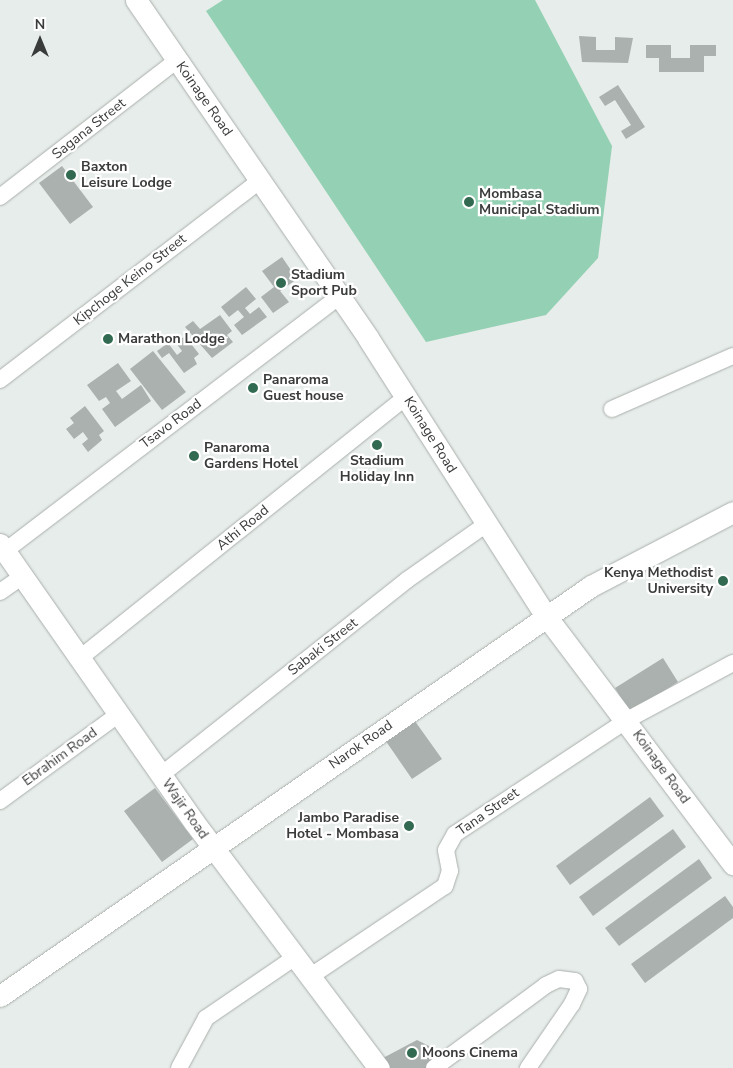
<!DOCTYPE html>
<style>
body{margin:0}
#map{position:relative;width:733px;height:1068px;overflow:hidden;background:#e7edea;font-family:"Nunito Sans",sans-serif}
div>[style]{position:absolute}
.green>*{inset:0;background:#94d0b3}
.building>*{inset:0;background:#abb1ae}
.roads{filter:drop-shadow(0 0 1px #a9afab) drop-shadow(0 0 1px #a9afab)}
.minor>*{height:16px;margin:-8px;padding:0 8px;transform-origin:8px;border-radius:8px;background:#fff}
.tertiary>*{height:21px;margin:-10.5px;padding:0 10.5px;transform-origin:10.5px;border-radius:10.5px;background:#fff}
.dots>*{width:14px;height:14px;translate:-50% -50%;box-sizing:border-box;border:2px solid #fff;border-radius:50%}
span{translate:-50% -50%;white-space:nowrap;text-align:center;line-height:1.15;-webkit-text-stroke:4.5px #fff;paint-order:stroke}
.street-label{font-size:14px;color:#3a3c3b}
.poi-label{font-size:14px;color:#3a3c3b;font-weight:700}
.left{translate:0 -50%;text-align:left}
.right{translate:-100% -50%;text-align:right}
.north{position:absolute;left:15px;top:15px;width:50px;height:50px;-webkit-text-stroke:4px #fff;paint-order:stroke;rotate:0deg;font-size:14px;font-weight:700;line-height:20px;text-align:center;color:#3a3c3b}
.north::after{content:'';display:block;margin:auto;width:18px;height:22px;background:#3a3c3b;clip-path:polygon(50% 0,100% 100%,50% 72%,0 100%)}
</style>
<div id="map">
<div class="green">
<i style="clip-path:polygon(223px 0,535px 0,612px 146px,598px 258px,546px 315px,426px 342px,206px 11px)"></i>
</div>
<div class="building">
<i style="clip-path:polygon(579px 36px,596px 37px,596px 50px,615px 50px,615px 37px,633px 38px,628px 63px,582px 62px)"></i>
<i style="clip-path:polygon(646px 45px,671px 45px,671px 58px,690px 58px,690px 45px,716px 45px,716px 56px,704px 56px,704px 72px,659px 72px,659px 58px,646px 58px)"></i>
<i style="clip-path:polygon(618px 85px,645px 127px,626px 139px,621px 131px,631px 125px,615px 100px,605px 106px,599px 97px)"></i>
<i style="clip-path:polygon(62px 166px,93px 207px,70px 224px,39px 183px)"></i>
<i style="clip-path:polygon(282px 257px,297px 279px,280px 291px,289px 302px,273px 313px,261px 297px,274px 287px,262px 271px)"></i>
<i style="clip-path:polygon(246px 287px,256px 299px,245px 308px,250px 314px,259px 307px,267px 317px,242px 335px,234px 325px,244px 317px,238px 310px,229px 317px,221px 307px)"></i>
<i style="clip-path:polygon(220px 315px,232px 331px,227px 335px,233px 342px,212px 358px,185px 327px,193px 321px,200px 329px)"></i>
<i style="clip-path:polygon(185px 336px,199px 354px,194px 358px,197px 364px,184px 373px,169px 353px,162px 358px,157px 351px,168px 343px,177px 355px,182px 351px,176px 343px)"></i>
<i style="clip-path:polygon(153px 351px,186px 392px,162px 410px,130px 369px)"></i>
<i style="clip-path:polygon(118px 363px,131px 381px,116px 391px,122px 399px,141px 385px,151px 401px,115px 427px,102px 409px,110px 403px,106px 397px,99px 401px,87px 385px)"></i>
<i style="clip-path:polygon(85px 406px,104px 431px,99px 435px,102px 440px,88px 452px,82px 444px,88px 439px,83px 432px,74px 439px,66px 429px,74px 423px,70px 418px)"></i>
<i style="clip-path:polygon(663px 658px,678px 682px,630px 712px,615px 688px)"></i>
<i style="clip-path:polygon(412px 717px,442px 759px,412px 779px,383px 737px)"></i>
<i style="clip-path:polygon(155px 788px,193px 839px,162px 862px,124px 811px)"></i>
<i style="clip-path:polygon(650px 797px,664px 816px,570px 885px,556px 866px)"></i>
<i style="clip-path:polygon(673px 829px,686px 847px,593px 916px,579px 897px)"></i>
<i style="clip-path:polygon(699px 859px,712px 878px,619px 946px,605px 928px)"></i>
<i style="clip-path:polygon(725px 896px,733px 907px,733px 918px,645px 983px,631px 964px)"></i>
<i style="clip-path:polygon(417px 1040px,433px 1048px,431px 1068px,387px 1068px,383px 1058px)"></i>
</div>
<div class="roads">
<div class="minor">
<i style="left:0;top:197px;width:224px;rotate:-37.7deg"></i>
<i style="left:0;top:380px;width:327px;rotate:-37.5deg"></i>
<i style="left:612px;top:409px;width:132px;rotate:-23.7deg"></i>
<i style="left:5px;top:551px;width:419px;rotate:-37.3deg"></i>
<i style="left:0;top:592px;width:28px;rotate:-35deg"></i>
<i style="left:80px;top:658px;width:418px;rotate:-38.7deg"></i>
<i style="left:161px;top:775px;width:314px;rotate:-38.4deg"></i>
<i style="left:407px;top:580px;width:99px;rotate:-35.1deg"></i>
<i style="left:0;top:801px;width:147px;rotate:-36.2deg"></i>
<i style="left:311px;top:976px;width:161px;rotate:-33.9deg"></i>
<i style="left:445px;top:886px;width:16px;rotate:-72deg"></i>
<i style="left:450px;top:871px;width:21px;rotate:-101deg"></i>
<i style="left:446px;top:850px;width:18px;rotate:-61deg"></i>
<i style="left:455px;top:834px;width:206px;rotate:-33.5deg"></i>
<i style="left:627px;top:720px;width:120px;rotate:-28.3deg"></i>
<i style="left:179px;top:1068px;width:57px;rotate:-61.6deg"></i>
<i style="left:206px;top:1018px;width:110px;rotate:-34.3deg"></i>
<i style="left:434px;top:1068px;width:139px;rotate:-36.5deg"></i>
<i style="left:546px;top:985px;width:14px;rotate:-25deg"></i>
<i style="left:559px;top:979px;width:16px;rotate:7deg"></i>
<i style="left:575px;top:981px;width:9px;rotate:63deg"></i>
<i style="left:579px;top:989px;width:17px;rotate:115deg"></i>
<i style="left:572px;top:1004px;width:78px;rotate:124.5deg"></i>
</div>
<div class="tertiary">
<i style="left:136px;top:0;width:410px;rotate:55.5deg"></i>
<i style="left:368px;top:338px;width:330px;rotate:57.4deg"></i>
<i style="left:546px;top:616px;width:311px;rotate:53deg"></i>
<i style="left:0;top:544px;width:339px;rotate:55.1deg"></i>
<i style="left:194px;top:822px;width:308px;rotate:53.1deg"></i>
<i style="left:0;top:996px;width:719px;rotate:-34.75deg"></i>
<i style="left:591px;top:586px;width:160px;rotate:-27.5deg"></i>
</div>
</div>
<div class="dots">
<i style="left:71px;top:175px;background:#326a51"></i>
<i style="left:469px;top:202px;background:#326a51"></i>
<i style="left:281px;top:283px;background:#326a51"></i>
<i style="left:108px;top:339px;background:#326a51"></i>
<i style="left:253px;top:388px;background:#326a51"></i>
<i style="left:377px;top:445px;background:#326a51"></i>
<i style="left:194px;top:456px;background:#326a51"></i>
<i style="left:723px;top:581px;background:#326a51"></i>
<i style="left:409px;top:826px;background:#326a51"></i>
<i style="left:412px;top:1053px;background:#326a51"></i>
</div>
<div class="street-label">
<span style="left:204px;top:99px;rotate:55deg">Koinage Road</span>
<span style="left:89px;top:129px;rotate:-38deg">Sagana Street</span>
<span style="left:130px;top:280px;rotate:-38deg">Kipchoge Keino Street</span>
<span style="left:171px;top:424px;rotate:-37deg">Tsavo Road</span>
<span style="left:430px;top:435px;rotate:58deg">Koinage Road</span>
<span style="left:243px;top:528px;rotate:-39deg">Athi Road</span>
<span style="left:323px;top:647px;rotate:-38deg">Sabaki Street</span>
<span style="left:361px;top:745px;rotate:-35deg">Narok Road</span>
<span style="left:60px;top:757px;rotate:-36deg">Ebrahim Road</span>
<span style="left:661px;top:767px;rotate:54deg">Koinage Road</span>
<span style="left:185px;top:809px;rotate:55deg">Wajir Road</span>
<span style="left:488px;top:812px;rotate:-35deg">Tana Street</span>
</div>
<div class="poi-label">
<span class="left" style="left:81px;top:175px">Baxton<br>Leisure Lodge</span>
<span class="left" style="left:479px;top:202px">Mombasa<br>Municipal Stadium</span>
<span class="left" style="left:291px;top:283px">Stadium<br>Sport Pub</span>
<span class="left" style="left:118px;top:339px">Marathon Lodge</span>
<span class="left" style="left:263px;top:388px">Panaroma<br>Guest house</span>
<span class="left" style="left:204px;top:456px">Panaroma<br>Gardens Hotel</span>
<span style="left:377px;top:469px">Stadium<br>Holiday Inn</span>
<span class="right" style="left:713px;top:581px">Kenya Methodist<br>University</span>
<span class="right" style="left:399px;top:826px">Jambo Paradise<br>Hotel - Mombasa</span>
<span class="left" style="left:422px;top:1053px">Moons Cinema</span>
</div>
<div class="north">N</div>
</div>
